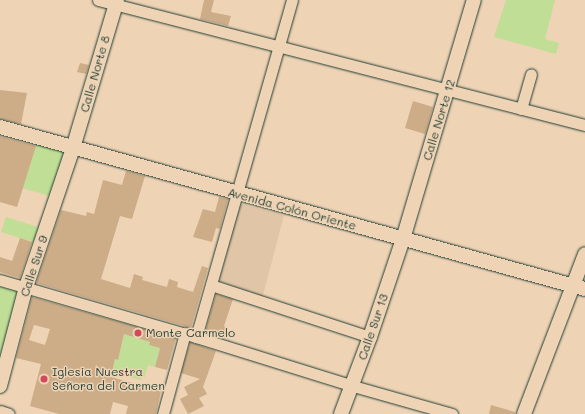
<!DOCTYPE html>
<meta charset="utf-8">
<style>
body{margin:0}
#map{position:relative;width:585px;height:414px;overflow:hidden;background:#eed3b5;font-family:Mali,sans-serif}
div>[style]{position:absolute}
.built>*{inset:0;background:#e0c5a6}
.green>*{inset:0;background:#c1de96}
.building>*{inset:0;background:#cdad88}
.roads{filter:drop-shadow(0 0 1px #1f3d34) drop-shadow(0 0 1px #1f3d34)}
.minor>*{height:11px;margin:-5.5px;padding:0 5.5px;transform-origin:5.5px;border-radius:5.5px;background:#eed3b5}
.tertiary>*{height:14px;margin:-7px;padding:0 7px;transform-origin:7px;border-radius:7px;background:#eed3b5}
.dots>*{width:11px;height:11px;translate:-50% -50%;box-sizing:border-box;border:2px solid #eed3b5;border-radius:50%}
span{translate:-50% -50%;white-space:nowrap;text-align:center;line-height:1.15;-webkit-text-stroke:3px #eed3b5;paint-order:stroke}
.street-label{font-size:12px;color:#1f3d34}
.poi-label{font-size:12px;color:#1f3d34}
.left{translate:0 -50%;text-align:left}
</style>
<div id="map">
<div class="built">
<i style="clip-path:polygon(238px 203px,284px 215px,262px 299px,218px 282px)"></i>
</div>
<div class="green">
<i style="clip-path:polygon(506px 0,555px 0,545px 39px,559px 43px,556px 54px,494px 37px)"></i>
<i style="clip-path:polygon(36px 144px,66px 153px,53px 197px,22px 188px)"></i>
<i style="clip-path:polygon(6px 217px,41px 228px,36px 243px,1px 232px)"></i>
<i style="clip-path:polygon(0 282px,23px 289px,0 371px)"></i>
<i style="clip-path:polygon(124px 334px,150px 342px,150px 345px,160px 348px,155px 367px,148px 365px,145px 377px,142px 377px,141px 380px,112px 373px,115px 359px,118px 360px)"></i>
</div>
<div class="building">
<i style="clip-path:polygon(204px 0,214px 0,211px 12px,231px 16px,228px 26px,200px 19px)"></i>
<i style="clip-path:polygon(80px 63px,89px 65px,86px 74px,77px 72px)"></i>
<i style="clip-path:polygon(0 90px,27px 93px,21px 124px,0 119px)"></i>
<i style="clip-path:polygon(413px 101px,433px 107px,425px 134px,405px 128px)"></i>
<i style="clip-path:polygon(0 136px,36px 146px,17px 207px,0 202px)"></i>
<i style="clip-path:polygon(126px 171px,145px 176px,132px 219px,120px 216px,101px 279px,130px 288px,134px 274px,143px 277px,142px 280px,167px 287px,169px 279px,178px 282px,177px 287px,193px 292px,202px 266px,208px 268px,191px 328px,36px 283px,61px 210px,86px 216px,87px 212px,94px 214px,103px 180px,122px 185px)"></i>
<i style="clip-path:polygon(219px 197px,228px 199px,220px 229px,216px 228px,212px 242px,193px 237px,203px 209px,215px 212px)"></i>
<i style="clip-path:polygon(20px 238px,32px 242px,20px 278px,0 272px,0 257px,12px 261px)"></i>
<i style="clip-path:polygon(216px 294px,233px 299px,224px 326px,226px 327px,223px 338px,205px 332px)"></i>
<i style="clip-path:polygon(evenodd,32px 297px,176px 338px,167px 370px,155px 367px,160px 348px,149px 345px,150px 342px,124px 334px,118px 360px,115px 359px,111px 377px,161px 391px,156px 414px,126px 414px,128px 406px,113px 402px,110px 414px,59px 414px,30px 406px,41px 364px,16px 358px,32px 297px,34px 325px,50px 329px,45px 345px,29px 340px,34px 325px)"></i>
<i style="clip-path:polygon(190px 342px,216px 351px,203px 387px,207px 394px,199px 398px,204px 406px,188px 414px,180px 399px,188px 395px,184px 387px,200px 379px,181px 373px)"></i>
<i style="clip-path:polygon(491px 405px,515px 412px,515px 414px,489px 414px)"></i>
</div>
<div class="roads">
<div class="minor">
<i style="left:98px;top:0;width:503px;rotate:14.4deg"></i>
<i style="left:521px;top:109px;width:36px;rotate:-74deg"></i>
<i style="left:0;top:280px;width:204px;rotate:16.2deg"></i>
<i style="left:196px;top:337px;width:164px;rotate:17.3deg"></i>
<i style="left:353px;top:386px;width:103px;rotate:15.8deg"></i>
<i style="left:211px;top:285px;width:167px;rotate:18.1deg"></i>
<i style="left:196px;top:337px;width:350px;rotate:-74.1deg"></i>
<i style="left:0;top:411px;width:9px;rotate:18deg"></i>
<i style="left:163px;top:414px;width:84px;rotate:-74.8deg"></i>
</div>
<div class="tertiary">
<i style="left:0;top:127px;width:607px;rotate:15.48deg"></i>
<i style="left:0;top:386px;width:102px;rotate:-75.3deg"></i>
<i style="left:26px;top:287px;width:147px;rotate:-71.3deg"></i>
<i style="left:73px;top:148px;width:154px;rotate:-73.4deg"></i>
<i style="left:341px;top:414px;width:82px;rotate:-69.4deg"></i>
<i style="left:370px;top:337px;width:103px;rotate:-71.4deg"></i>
<i style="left:403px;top:239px;width:249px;rotate:-73.5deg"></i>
<i style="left:524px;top:414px;width:171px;rotate:-69.1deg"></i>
</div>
</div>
<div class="dots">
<i style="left:138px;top:333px;background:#d1495b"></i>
<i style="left:44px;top:379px;background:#d1495b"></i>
</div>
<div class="street-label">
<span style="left:95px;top:74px;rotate:-74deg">Calle Norte 8</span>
<span style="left:439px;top:120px;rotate:-73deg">Calle Norte 12</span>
<span style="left:292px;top:209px;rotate:15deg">Avenida Colón Oriente</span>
<span style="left:34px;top:266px;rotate:-72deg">Calle Sur 9</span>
<span style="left:373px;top:327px;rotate:-71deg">Calle Sur 13</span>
</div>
<div class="poi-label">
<span class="left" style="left:146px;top:333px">Monte Carmelo</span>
<span class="left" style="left:52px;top:379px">Iglesia Nuestra<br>Señora del Carmen</span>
</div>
</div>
